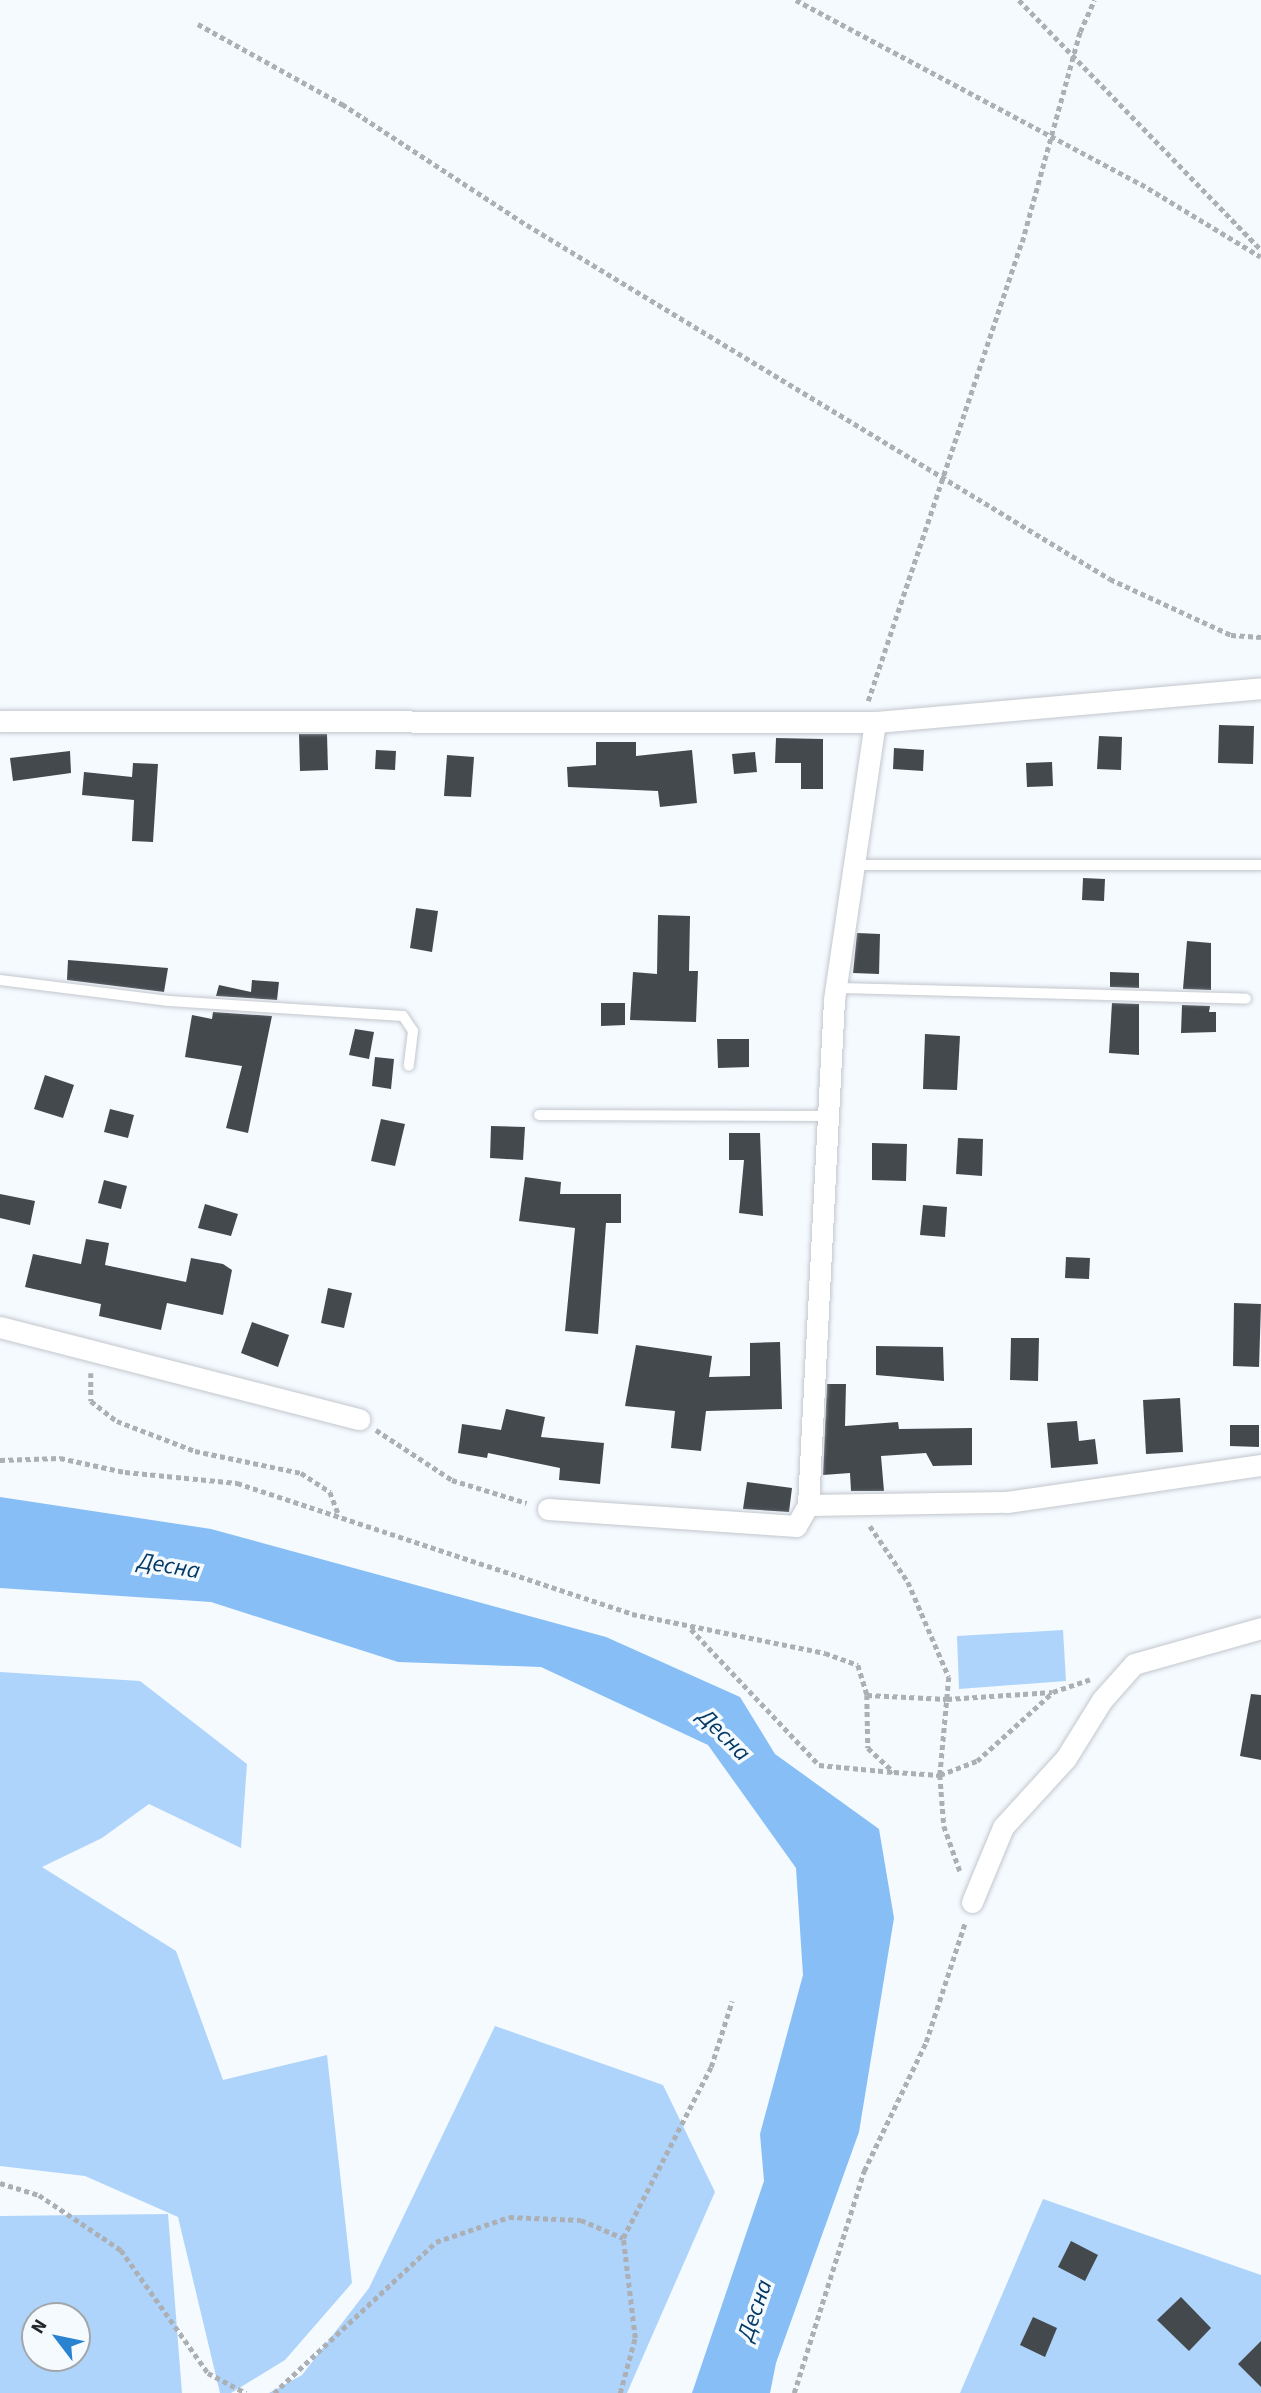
<!DOCTYPE html>
<meta charset="utf-8">
<style>
body{margin:0}
#map{position:relative;width:1261px;height:2393px;overflow:hidden;background:#f5faff;font-family:"Source Sans 3",sans-serif}
div>[style]{position:absolute}
.green>*{inset:0;background:#aed4fb}
.water>*{inset:0;background:#87bef5}
.building>*{inset:0;background:#44494e}
.path>*{height:4.5px;margin-top:-2.25px;transform-origin:0;background:repeating-linear-gradient(90deg,#acb0b4 0 5px,transparent 0 8.5px)}
.roads{filter:drop-shadow(0 0 2px #c2c7cd) drop-shadow(0 0 2px #c2c7cd)}
.service>*{height:10px;margin:-5px;padding:0 5px;transform-origin:5px;border-radius:5px;background:#fff}
.minor>*{height:21px;margin:-10.5px;padding:0 10.5px;transform-origin:10.5px;border-radius:10.5px;background:#fff}
span{translate:-50% -50%;white-space:nowrap;text-align:center;line-height:1.15;-webkit-text-stroke:7px #f5faff;paint-order:stroke}
.water-label{font-size:24px;color:#053a65;font-style:italic}
.north{position:absolute;left:21px;top:2302px;width:70px;height:70px;box-sizing:border-box;background:#f5faff;border:2px solid #a2a6a9;border-radius:50%;rotate:302deg;font-size:19px;font-weight:700;line-height:28px;text-align:center;color:#252729}
.north::after{content:'';display:block;margin:auto;width:24px;height:32px;background:#2a83d0;clip-path:polygon(50% 0,100% 100%,50% 72%,0 100%)}
</style>
<div id="map">
<div class="green">
<i style="clip-path:polygon(1063px 1630px,1066px 1681px,959px 1689px,957px 1636px)"></i>
<i style="clip-path:polygon(0 1672px,140px 1681px,247px 1764px,241px 1848px,149px 1804px,102px 1838px,42px 1867px,176px 1951px,223px 2080px,327px 2055px,352px 2283px,285px 2360px,231px 2393px,220px 2393px,178px 2217px,85px 2176px,0 2166px)"></i>
<i style="clip-path:polygon(495px 2026px,663px 2085px,715px 2192px,627px 2393px,269px 2393px,302px 2375px,369px 2288px)"></i>
<i style="clip-path:polygon(1043px 2199px,1261px 2275px,1261px 2393px,960px 2393px)"></i>
<i style="clip-path:polygon(evenodd,168px 2214px,182px 2393px,0 2393px,0 2216px,168px 2214px,35px 2316px,77px 2316px,77px 2358px,35px 2358px,35px 2316px)"></i>
</div>
<div class="water">
<i style="clip-path:polygon(0 1497px,211px 1529px,606px 1637px,740px 1697px,775px 1754px,879px 1829px,894px 1918px,859px 2132px,776px 2363px,770px 2393px,692px 2393px,764px 2181px,760px 2134px,803px 1975px,796px 1868px,708px 1745px,541px 1667px,398px 1662px,211px 1602px,0 1588px)"></i>
</div>
<div class="building">
<i style="clip-path:polygon(1219px 725px,1254px 726px,1253px 764px,1218px 763px)"></i>
<i style="clip-path:polygon(299px 734px,327px 734px,328px 770px,300px 771px)"></i>
<i style="clip-path:polygon(1099px 736px,1122px 737px,1121px 770px,1097px 769px)"></i>
<i style="clip-path:polygon(776px 738px,823px 739px,823px 789px,801px 789px,801px 763px,775px 763px)"></i>
<i style="clip-path:polygon(596px 742px,636px 742px,636px 756px,692px 750px,697px 803px,660px 807px,658px 791px,568px 787px,567px 767px,596px 765px)"></i>
<i style="clip-path:polygon(894px 748px,924px 750px,923px 771px,893px 769px)"></i>
<i style="clip-path:polygon(376px 750px,396px 751px,395px 770px,375px 769px)"></i>
<i style="clip-path:polygon(70px 751px,71px 773px,13px 781px,10px 758px)"></i>
<i style="clip-path:polygon(755px 752px,757px 772px,734px 774px,732px 754px)"></i>
<i style="clip-path:polygon(447px 755px,474px 757px,471px 797px,444px 796px)"></i>
<i style="clip-path:polygon(1052px 762px,1053px 786px,1027px 787px,1026px 763px)"></i>
<i style="clip-path:polygon(133px 763px,158px 764px,153px 842px,132px 841px,134px 800px,82px 795px,84px 772px,132px 777px)"></i>
<i style="clip-path:polygon(1083px 878px,1105px 879px,1104px 901px,1082px 900px)"></i>
<i style="clip-path:polygon(416px 908px,438px 911px,432px 952px,410px 948px)"></i>
<i style="clip-path:polygon(658px 915px,690px 916px,689px 971px,698px 971px,696px 1022px,630px 1020px,633px 972px,657px 974px)"></i>
<i style="clip-path:polygon(857px 933px,880px 934px,879px 974px,853px 973px)"></i>
<i style="clip-path:polygon(1187px 941px,1211px 943px,1211px 990px,1183px 989px)"></i>
<i style="clip-path:polygon(68px 960px,168px 968px,164px 992px,67px 980px)"></i>
<i style="clip-path:polygon(1110px 972px,1139px 973px,1139px 988px,1110px 987px)"></i>
<i style="clip-path:polygon(252px 980px,279px 982px,277px 1000px,216px 996px,219px 985px,251px 992px)"></i>
<i style="clip-path:polygon(601px 1003px,625px 1003px,625px 1025px,601px 1026px)"></i>
<i style="clip-path:polygon(1112px 1003px,1139px 1004px,1139px 1055px,1109px 1053px)"></i>
<i style="clip-path:polygon(1182px 1005px,1210px 1006px,1209px 1012px,1216px 1012px,1216px 1032px,1181px 1033px)"></i>
<i style="clip-path:polygon(213px 1012px,272px 1016px,248px 1133px,226px 1128px,242px 1066px,185px 1057px,192px 1015px,212px 1019px)"></i>
<i style="clip-path:polygon(355px 1029px,374px 1032px,369px 1059px,349px 1055px)"></i>
<i style="clip-path:polygon(925px 1034px,960px 1036px,957px 1090px,923px 1089px)"></i>
<i style="clip-path:polygon(717px 1039px,749px 1039px,749px 1067px,718px 1068px)"></i>
<i style="clip-path:polygon(375px 1057px,394px 1059px,391px 1089px,372px 1086px)"></i>
<i style="clip-path:polygon(45px 1075px,74px 1085px,63px 1118px,34px 1109px)"></i>
<i style="clip-path:polygon(110px 1109px,134px 1115px,128px 1138px,104px 1132px)"></i>
<i style="clip-path:polygon(381px 1119px,405px 1124px,395px 1166px,371px 1161px)"></i>
<i style="clip-path:polygon(491px 1126px,525px 1127px,523px 1160px,490px 1158px)"></i>
<i style="clip-path:polygon(729px 1133px,760px 1133px,763px 1216px,739px 1213px,744px 1160px,729px 1160px)"></i>
<i style="clip-path:polygon(958px 1138px,983px 1139px,982px 1176px,956px 1174px)"></i>
<i style="clip-path:polygon(872px 1143px,907px 1144px,906px 1181px,872px 1180px)"></i>
<i style="clip-path:polygon(525px 1177px,561px 1182px,560px 1194px,621px 1194px,621px 1223px,606px 1223px,598px 1334px,565px 1331px,575px 1228px,519px 1221px)"></i>
<i style="clip-path:polygon(104px 1180px,127px 1186px,121px 1209px,98px 1203px)"></i>
<i style="clip-path:polygon(0 1194px,35px 1201px,30px 1225px,0 1218px)"></i>
<i style="clip-path:polygon(205px 1204px,238px 1214px,231px 1236px,198px 1228px)"></i>
<i style="clip-path:polygon(923px 1205px,947px 1207px,945px 1237px,920px 1235px)"></i>
<i style="clip-path:polygon(86px 1239px,109px 1243px,105px 1265px,186px 1282px,191px 1258px,223px 1264px,232px 1270px,223px 1315px,167px 1303px,161px 1330px,99px 1316px,101px 1304px,25px 1287px,33px 1254px,81px 1264px)"></i>
<i style="clip-path:polygon(1066px 1257px,1090px 1258px,1089px 1279px,1065px 1278px)"></i>
<i style="clip-path:polygon(328px 1288px,352px 1293px,344px 1328px,321px 1323px)"></i>
<i style="clip-path:polygon(1234px 1303px,1261px 1304px,1259px 1367px,1233px 1366px)"></i>
<i style="clip-path:polygon(252px 1322px,289px 1335px,278px 1367px,241px 1353px)"></i>
<i style="clip-path:polygon(1011px 1338px,1039px 1338px,1038px 1381px,1010px 1380px)"></i>
<i style="clip-path:polygon(780px 1342px,782px 1409px,706px 1411px,701px 1451px,671px 1448px,675px 1411px,625px 1406px,636px 1345px,712px 1356px,709px 1377px,750px 1376px,750px 1343px)"></i>
<i style="clip-path:polygon(876px 1346px,943px 1347px,944px 1381px,876px 1375px)"></i>
<i style="clip-path:polygon(827px 1384px,846px 1384px,845px 1426px,898px 1422px,899px 1429px,972px 1428px,972px 1465px,933px 1466px,926px 1453px,881px 1456px,884px 1491px,851px 1491px,850px 1473px,823px 1475px)"></i>
<i style="clip-path:polygon(1180px 1398px,1183px 1452px,1146px 1454px,1143px 1400px)"></i>
<i style="clip-path:polygon(506px 1409px,545px 1417px,541px 1437px,604px 1443px,600px 1484px,559px 1480px,560px 1468px,488px 1453px,487px 1458px,458px 1453px,462px 1424px,501px 1430px)"></i>
<i style="clip-path:polygon(1077px 1421px,1079px 1441px,1095px 1439px,1098px 1464px,1051px 1468px,1047px 1423px)"></i>
<i style="clip-path:polygon(1230px 1425px,1259px 1425px,1259px 1447px,1230px 1446px)"></i>
<i style="clip-path:polygon(747px 1482px,792px 1488px,789px 1512px,743px 1509px)"></i>
<i style="clip-path:polygon(1251px 1694px,1261px 1695px,1261px 1760px,1240px 1756px)"></i>
<i style="clip-path:polygon(1071px 2241px,1098px 2255px,1085px 2281px,1058px 2267px)"></i>
<i style="clip-path:polygon(1181px 2297px,1211px 2328px,1189px 2351px,1157px 2320px)"></i>
<i style="clip-path:polygon(1033px 2317px,1057px 2328px,1045px 2357px,1020px 2345px)"></i>
<i style="clip-path:polygon(1261px 2341px,1261px 2387px,1238px 2364px)"></i>
</div>
<div class="path">
<i style="left:796px;top:0;width:391px;rotate:28.1deg"></i>
<i style="left:1141px;top:184px;width:140px;rotate:31.3deg"></i>
<i style="left:1019px;top:0;width:348px;rotate:45.9deg"></i>
<i style="left:198px;top:24px;width:165px;rotate:29.1deg"></i>
<i style="left:342px;top:104px;width:221px;rotate:33.2deg"></i>
<i style="left:527px;top:225px;width:682px;rotate:31.27deg"></i>
<i style="left:1110px;top:579px;width:133px;rotate:24.8deg"></i>
<i style="left:1231px;top:635px;width:30px;rotate:4deg"></i>
<i style="left:868px;top:701px;width:484px;rotate:-71.5deg"></i>
<i style="left:1022px;top:242px;width:218px;rotate:-74.6deg"></i>
<i style="left:1080px;top:32px;width:35px;rotate:-66deg"></i>
<i style="left:91px;top:1373px;width:28px;rotate:90deg"></i>
<i style="left:91px;top:1401px;width:33px;rotate:38deg"></i>
<i style="left:117px;top:1421px;width:84px;rotate:21deg"></i>
<i style="left:195px;top:1451px;width:108px;rotate:11.7deg"></i>
<i style="left:301px;top:1473px;width:35px;rotate:33deg"></i>
<i style="left:330px;top:1492px;width:26px;rotate:69deg"></i>
<i style="left:376px;top:1430px;width:91px;rotate:33.3deg"></i>
<i style="left:452px;top:1480px;width:78px;rotate:17deg"></i>
<i style="left:0;top:1460px;width:60px;rotate:-1.9deg"></i>
<i style="left:60px;top:1458px;width:66px;rotate:12.2deg"></i>
<i style="left:125px;top:1472px;width:113px;rotate:5.6deg"></i>
<i style="left:237px;top:1483px;width:416px;rotate:18.3deg"></i>
<i style="left:632px;top:1614px;width:197px;rotate:11.4deg"></i>
<i style="left:825px;top:1653px;width:35px;rotate:20deg"></i>
<i style="left:858px;top:1665px;width:31px;rotate:73deg"></i>
<i style="left:867px;top:1695px;width:53px;rotate:88.9deg"></i>
<i style="left:868px;top:1748px;width:35px;rotate:43deg"></i>
<i style="left:894px;top:1772px;width:46px;rotate:3.7deg"></i>
<i style="left:940px;top:1775px;width:40px;rotate:-21deg"></i>
<i style="left:977px;top:1761px;width:103px;rotate:-42.2deg"></i>
<i style="left:1053px;top:1692px;width:39px;rotate:-19deg"></i>
<i style="left:870px;top:1526px;width:68px;rotate:55.8deg"></i>
<i style="left:908px;top:1582px;width:103px;rotate:66.7deg"></i>
<i style="left:949px;top:1677px;width:98px;rotate:95.2deg"></i>
<i style="left:940px;top:1775px;width:51px;rotate:85.5deg"></i>
<i style="left:944px;top:1826px;width:48px;rotate:70.4deg"></i>
<i style="left:691px;top:1629px;width:187px;rotate:46.7deg"></i>
<i style="left:819px;top:1765px;width:74px;rotate:5.4deg"></i>
<i style="left:867px;top:1695px;width:80px;rotate:2.9deg"></i>
<i style="left:947px;top:1699px;width:105px;rotate:-3.8deg"></i>
<i style="left:0;top:2183px;width:41px;rotate:17.1deg"></i>
<i style="left:39px;top:2195px;width:99px;rotate:33.9deg"></i>
<i style="left:121px;top:2250px;width:151px;rotate:54.7deg"></i>
<i style="left:208px;top:2373px;width:43px;rotate:27.8deg"></i>
<i style="left:274px;top:2393px;width:221px;rotate:-43deg"></i>
<i style="left:436px;top:2242px;width:77px;rotate:-18.9deg"></i>
<i style="left:509px;top:2217px;width:72px;rotate:2.4deg"></i>
<i style="left:581px;top:2220px;width:46px;rotate:23.2deg"></i>
<i style="left:620px;top:2393px;width:57px;rotate:-74.7deg"></i>
<i style="left:635px;top:2338px;width:101px;rotate:-96.8deg"></i>
<i style="left:623px;top:2238px;width:192px;rotate:-62.8deg"></i>
<i style="left:711px;top:2067px;width:69px;rotate:-72.3deg"></i>
<i style="left:794px;top:2393px;width:233px;rotate:-72.5deg"></i>
<i style="left:864px;top:2171px;width:143px;rotate:-64.3deg"></i>
<i style="left:926px;top:2042px;width:125px;rotate:-71.9deg"></i>
</div>
<div class="roads">
<div class="service">
<i style="left:854px;top:865px;width:407px"></i>
<i style="left:0;top:980px;width:170px;rotate:7.1deg"></i>
<i style="left:169px;top:1001px;width:234px;rotate:3.7deg"></i>
<i style="left:403px;top:1016px;width:18px;rotate:56deg"></i>
<i style="left:413px;top:1031px;width:35px;rotate:97deg"></i>
<i style="left:836px;top:988px;width:410px;rotate:1.5deg"></i>
<i style="left:539px;top:1115px;width:290px;rotate:0.2deg"></i>
</div>
<div class="minor">
<i style="left:0;top:721px;width:875px;rotate:0.07deg"></i>
<i style="left:875px;top:722px;width:281px;rotate:98.4deg"></i>
<i style="left:834px;top:1000px;width:506px;rotate:92.95deg"></i>
<i style="left:808px;top:1505px;width:199px;rotate:-0.9deg"></i>
<i style="left:1007px;top:1502px;width:257px;rotate:-8.3deg"></i>
<i style="left:875px;top:722px;width:387px;rotate:-5deg"></i>
<i style="left:0;top:1327px;width:371px;rotate:14.4deg"></i>
<i style="left:548px;top:1509px;width:249px;rotate:3.9deg"></i>
<i style="left:796px;top:1526px;width:24px;rotate:-60deg"></i>
<i style="left:972px;top:1902px;width:81px;rotate:-67.5deg"></i>
<i style="left:1003px;top:1827px;width:93px;rotate:-47.6deg"></i>
<i style="left:1066px;top:1758px;width:68px;rotate:-58.2deg"></i>
<i style="left:1102px;top:1700px;width:48px;rotate:-48.4deg"></i>
<i style="left:1134px;top:1664px;width:132px;rotate:-15.8deg"></i>
</div>
</div>
<div class="water-label">
<span style="left:169px;top:1566px;rotate:10deg">Десна</span>
<span style="left:724px;top:1735px;rotate:45deg">Десна</span>
<span style="left:755px;top:2310px;rotate:-71deg">Десна</span>
</div>
<div class="north">N</div>
</div>
